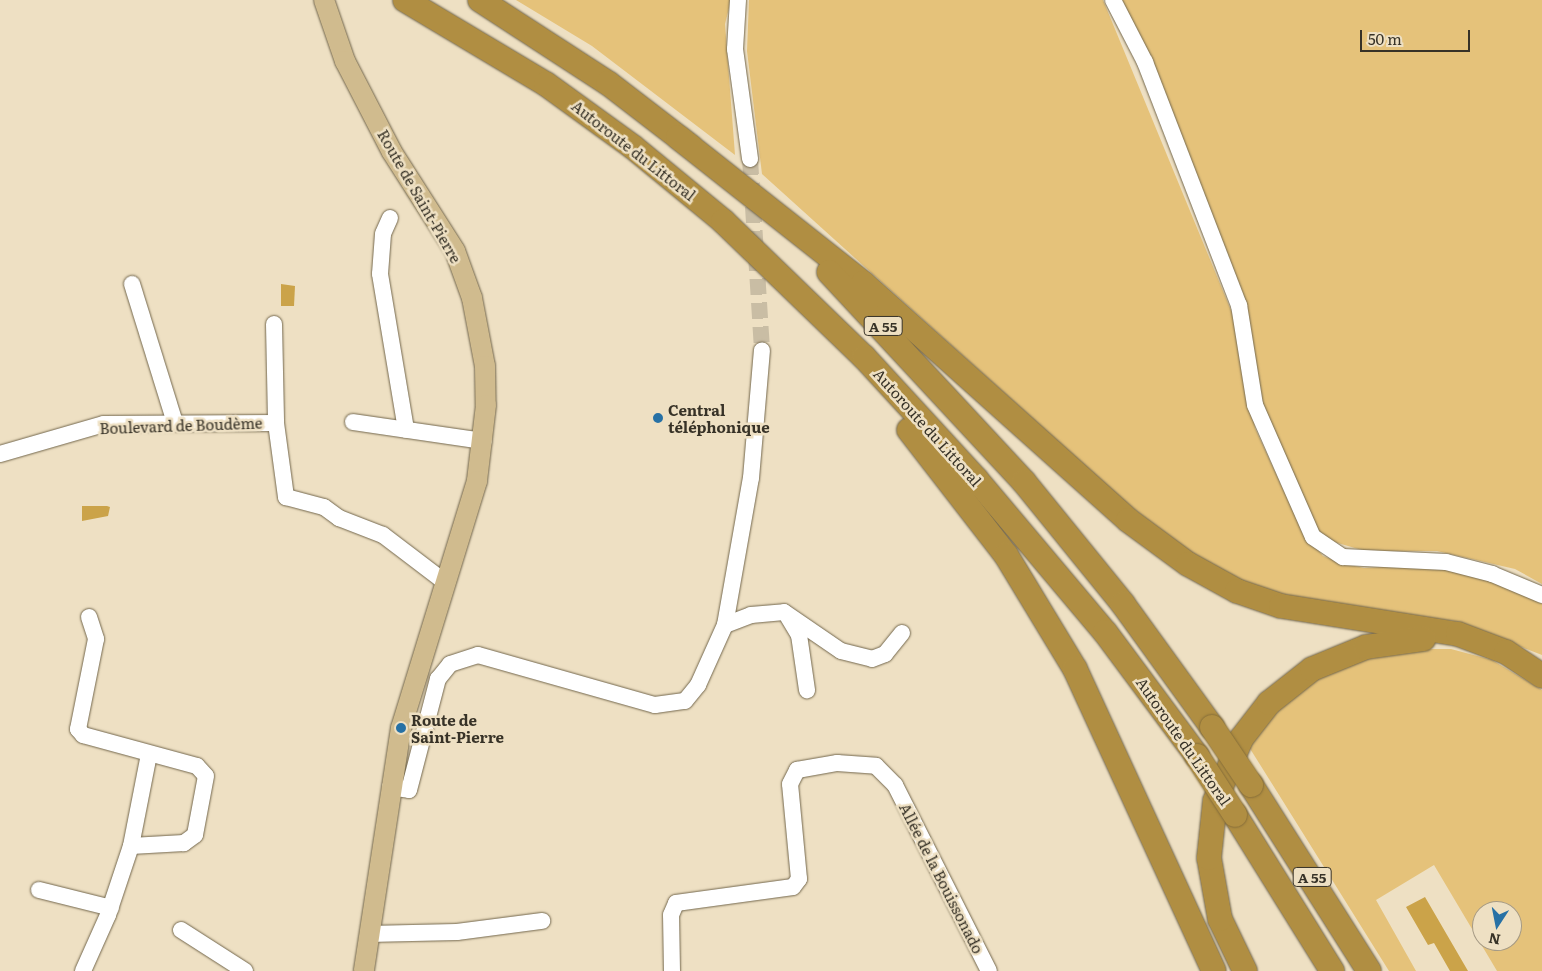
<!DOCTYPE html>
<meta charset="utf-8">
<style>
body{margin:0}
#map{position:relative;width:1542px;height:971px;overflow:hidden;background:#eee0c3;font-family:Literata,serif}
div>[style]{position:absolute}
.green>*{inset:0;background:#e5c27a}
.water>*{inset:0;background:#cba349}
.minor-tunnel>*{height:16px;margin-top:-8px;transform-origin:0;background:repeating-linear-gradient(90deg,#c9bda4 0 16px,transparent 0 24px)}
.roads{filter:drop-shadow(0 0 1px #73674d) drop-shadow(0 0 1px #73674d)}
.minor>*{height:16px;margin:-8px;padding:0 8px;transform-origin:8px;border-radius:8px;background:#fff}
.major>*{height:20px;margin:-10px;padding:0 10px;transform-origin:10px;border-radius:10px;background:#d0bb8e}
.highway>*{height:24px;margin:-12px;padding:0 12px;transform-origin:12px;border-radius:12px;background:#b08e42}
.bridges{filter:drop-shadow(0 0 1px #866e39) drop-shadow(0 0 1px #866e39)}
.highway-bridge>*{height:24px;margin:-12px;padding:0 12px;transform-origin:12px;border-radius:12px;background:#b08e42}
.dots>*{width:14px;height:14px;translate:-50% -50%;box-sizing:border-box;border:2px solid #eee0c3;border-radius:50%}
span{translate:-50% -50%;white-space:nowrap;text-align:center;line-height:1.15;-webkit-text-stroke:5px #eee0c3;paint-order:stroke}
.shield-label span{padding:1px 4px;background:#eee0c3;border:1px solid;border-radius:4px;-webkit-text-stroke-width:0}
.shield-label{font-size:14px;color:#373227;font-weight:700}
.street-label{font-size:15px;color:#373227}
.poi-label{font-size:15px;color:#373227;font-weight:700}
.left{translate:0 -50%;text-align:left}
.north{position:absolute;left:1472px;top:901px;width:50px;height:50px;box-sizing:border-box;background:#eee0c3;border:1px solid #a59a85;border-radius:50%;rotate:191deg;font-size:14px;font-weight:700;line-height:20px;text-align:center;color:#373227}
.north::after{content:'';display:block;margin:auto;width:18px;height:22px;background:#2771a5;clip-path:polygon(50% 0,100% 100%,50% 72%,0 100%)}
.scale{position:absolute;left:1360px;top:30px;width:110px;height:22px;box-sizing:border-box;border:2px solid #373227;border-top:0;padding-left:6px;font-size:15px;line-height:18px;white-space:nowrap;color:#373227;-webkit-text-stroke:4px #eee0c3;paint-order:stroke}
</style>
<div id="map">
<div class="green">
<i style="clip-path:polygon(516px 0,731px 0,725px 24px,735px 155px,592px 46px)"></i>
<i style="clip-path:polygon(749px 0,1103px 0,1235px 320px,1255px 428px,1302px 531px,1323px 556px,1341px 563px,1364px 568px,1420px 565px,1475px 575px,1534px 598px,1542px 604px,1542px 655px,1455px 621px,1323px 607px,1267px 593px,1209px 567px,1125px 502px,762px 174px,747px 51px)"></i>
<i style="clip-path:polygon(1122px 0,1542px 0,1542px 584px,1515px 569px,1437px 551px,1365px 551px,1321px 538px,1267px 426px,1247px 310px)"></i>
<i style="clip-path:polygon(evenodd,1411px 649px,1451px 649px,1492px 660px,1542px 690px,1542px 971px,1497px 971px,1434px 865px,1376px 900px,1416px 971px,1389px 971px,1249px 747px,1267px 719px,1290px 697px,1328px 672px,1367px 656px,1411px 649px,1482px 911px,1512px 911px,1512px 941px,1482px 941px,1482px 911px)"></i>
</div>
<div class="water">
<i style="clip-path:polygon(281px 284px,295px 286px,294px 306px,281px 306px)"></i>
<i style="clip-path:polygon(82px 506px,107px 506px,110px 507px,108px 516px,82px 521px)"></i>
<i style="clip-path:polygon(1425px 897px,1468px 971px,1450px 971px,1434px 943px,1428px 945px,1406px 907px)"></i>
</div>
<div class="minor-tunnel">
<i style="left:750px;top:159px;width:191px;rotate:86.4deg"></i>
</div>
<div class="roads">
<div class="minor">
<i style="left:738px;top:0;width:49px;rotate:93.5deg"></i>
<i style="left:735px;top:49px;width:111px;rotate:82.2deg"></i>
<i style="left:1113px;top:0;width:70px;rotate:62.7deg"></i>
<i style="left:1145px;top:62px;width:261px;rotate:68.9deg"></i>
<i style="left:1239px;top:305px;width:101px;rotate:80.9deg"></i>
<i style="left:1255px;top:405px;width:144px;rotate:66.3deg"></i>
<i style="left:1313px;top:537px;width:36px;rotate:34deg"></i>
<i style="left:1343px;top:557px;width:103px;rotate:2.8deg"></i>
<i style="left:1446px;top:562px;width:48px;rotate:14.6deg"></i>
<i style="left:1492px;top:574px;width:54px;rotate:22.8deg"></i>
<i style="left:390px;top:218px;width:17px;rotate:114deg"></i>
<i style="left:383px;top:234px;width:40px;rotate:94.3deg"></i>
<i style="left:380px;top:274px;width:158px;rotate:80.5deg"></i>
<i style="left:132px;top:284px;width:145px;rotate:72.8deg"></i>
<i style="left:274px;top:324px;width:99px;rotate:88.8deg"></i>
<i style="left:276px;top:423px;width:75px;rotate:82.3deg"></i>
<i style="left:286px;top:497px;width:39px;rotate:15deg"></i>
<i style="left:324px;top:507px;width:19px;rotate:36deg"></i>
<i style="left:339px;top:518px;width:47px;rotate:21.1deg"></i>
<i style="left:383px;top:535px;width:79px;rotate:37.3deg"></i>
<i style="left:353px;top:422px;width:132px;rotate:8.3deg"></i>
<i style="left:0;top:454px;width:108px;rotate:-16.1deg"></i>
<i style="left:104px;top:424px;width:172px;rotate:-0.3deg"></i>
<i style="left:89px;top:617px;width:23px;rotate:72deg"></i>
<i style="left:96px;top:639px;width:92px;rotate:101.3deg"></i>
<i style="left:78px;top:729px;width:8px;rotate:50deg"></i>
<i style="left:83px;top:735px;width:118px;rotate:15.2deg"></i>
<i style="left:197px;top:766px;width:13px;rotate:48deg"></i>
<i style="left:206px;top:776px;width:60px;rotate:100.6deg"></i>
<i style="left:195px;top:835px;width:14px;rotate:144deg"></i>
<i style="left:184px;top:843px;width:53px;rotate:176.8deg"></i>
<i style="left:788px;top:617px;width:21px;rotate:59deg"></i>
<i style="left:799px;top:635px;width:56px;rotate:81.7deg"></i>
<i style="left:725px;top:625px;width:28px;rotate:-21deg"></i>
<i style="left:751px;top:615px;width:33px;rotate:-5deg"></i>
<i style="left:784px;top:612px;width:69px;rotate:34.4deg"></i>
<i style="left:841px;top:651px;width:32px;rotate:14deg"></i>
<i style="left:872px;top:659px;width:14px;rotate:-21deg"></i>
<i style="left:885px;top:654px;width:27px;rotate:-51deg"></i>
<i style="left:390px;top:787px;width:19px;rotate:9deg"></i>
<i style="left:409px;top:790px;width:115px;rotate:-75.4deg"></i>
<i style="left:438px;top:679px;width:19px;rotate:-51deg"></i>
<i style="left:450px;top:664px;width:29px;rotate:-18deg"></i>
<i style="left:478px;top:655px;width:184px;rotate:15.8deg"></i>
<i style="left:655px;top:705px;width:30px;rotate:-8deg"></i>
<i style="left:685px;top:701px;width:21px;rotate:-51deg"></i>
<i style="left:698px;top:685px;width:66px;rotate:-65.8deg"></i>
<i style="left:725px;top:625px;width:149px;rotate:-80deg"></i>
<i style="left:751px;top:478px;width:128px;rotate:-85.1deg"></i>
<i style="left:39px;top:890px;width:74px;rotate:14deg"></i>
<i style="left:181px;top:930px;width:76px;rotate:32.6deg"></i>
<i style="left:368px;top:934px;width:89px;rotate:-1.3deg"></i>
<i style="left:457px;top:932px;width:86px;rotate:-7.4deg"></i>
<i style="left:83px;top:971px;width:61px;rotate:-65.9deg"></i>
<i style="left:108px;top:915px;width:73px;rotate:-71.6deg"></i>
<i style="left:131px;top:846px;width:94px;rotate:-78.9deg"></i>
<i style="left:672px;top:971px;width:56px;rotate:-91deg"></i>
<i style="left:671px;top:915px;width:13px;rotate:-67deg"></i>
<i style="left:676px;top:903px;width:118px;rotate:-7.8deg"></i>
<i style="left:793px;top:887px;width:10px;rotate:-53deg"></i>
<i style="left:799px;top:879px;width:95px;rotate:-95.4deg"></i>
<i style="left:790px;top:784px;width:16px;rotate:-63deg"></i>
<i style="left:797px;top:770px;width:41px;rotate:-9.9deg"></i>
<i style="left:837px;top:763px;width:39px;rotate:4deg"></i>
<i style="left:876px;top:766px;width:27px;rotate:45deg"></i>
<i style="left:895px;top:785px;width:208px;rotate:63.2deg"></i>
</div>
<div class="major">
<i style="left:324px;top:0;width:65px;rotate:71deg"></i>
<i style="left:345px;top:61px;width:102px;rotate:62.7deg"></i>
<i style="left:392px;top:152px;width:117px;rotate:57.5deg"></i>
<i style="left:455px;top:251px;width:50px;rotate:70.1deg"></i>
<i style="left:472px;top:298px;width:69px;rotate:79.2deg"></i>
<i style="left:485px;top:366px;width:39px;rotate:89deg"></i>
<i style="left:486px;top:405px;width:77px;rotate:96.8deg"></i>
<i style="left:477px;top:481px;width:258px;rotate:107.1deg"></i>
<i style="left:401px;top:728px;width:246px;rotate:98.7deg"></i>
</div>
<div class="highway">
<i style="left:405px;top:0;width:164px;rotate:30.8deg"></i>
<i style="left:546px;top:84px;width:107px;rotate:35.9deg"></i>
<i style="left:633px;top:147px;width:117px;rotate:39.4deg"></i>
<i style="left:723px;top:221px;width:196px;rotate:44deg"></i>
<i style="left:864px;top:357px;width:166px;rotate:47.4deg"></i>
<i style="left:976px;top:479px;width:200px;rotate:49.9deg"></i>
<i style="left:1105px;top:632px;width:154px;rotate:53.4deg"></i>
<i style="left:480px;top:0;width:153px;rotate:33deg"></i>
<i style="left:608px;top:83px;width:105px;rotate:37.6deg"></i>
<i style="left:678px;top:137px;width:236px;rotate:38.3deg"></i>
<i style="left:863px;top:283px;width:356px;rotate:41.8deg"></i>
<i style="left:1128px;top:520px;width:74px;rotate:36.3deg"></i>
<i style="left:1188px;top:564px;width:56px;rotate:28.9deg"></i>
<i style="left:1237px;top:591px;width:46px;rotate:18.8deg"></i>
<i style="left:1281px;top:606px;width:179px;rotate:9deg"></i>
<i style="left:1458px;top:634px;width:51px;rotate:20.6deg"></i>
<i style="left:1506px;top:652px;width:43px;rotate:33.7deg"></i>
<i style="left:829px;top:272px;width:287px;rotate:47.1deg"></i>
<i style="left:1024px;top:482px;width:157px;rotate:50.9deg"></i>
<i style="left:1123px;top:604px;width:152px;rotate:54.1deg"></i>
<i style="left:909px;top:430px;width:158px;rotate:52.2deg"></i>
<i style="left:1006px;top:555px;width:133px;rotate:58.8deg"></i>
<i style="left:1075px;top:669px;width:332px;rotate:65.3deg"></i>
<i style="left:1251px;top:785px;width:220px;rotate:57.6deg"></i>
<i style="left:1235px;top:815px;width:184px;rotate:58.1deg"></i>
<i style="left:1245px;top:971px;width:58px;rotate:-115.7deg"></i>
<i style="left:1220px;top:919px;width:62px;rotate:-100.2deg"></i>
<i style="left:1209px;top:858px;width:57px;rotate:-84deg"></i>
<i style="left:1215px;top:801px;width:67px;rotate:-67.2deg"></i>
<i style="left:1241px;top:739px;width:46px;rotate:-52.1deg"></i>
<i style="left:1269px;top:703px;width:55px;rotate:-38.3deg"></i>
<i style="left:1312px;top:669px;width:58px;rotate:-22.2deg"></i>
<i style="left:1366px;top:647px;width:58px;rotate:-8deg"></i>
</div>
</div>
<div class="bridges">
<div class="highway-bridge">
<i style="left:1212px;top:727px;width:70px;rotate:56.1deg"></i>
<i style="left:1197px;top:756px;width:70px;rotate:57.2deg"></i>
</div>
</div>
<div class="dots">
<i style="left:658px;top:418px;background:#2771a5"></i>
<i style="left:401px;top:728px;background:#2771a5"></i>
</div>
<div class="shield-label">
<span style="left:883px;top:326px">A 55</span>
<span style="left:1312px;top:877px">A 55</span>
</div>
<div class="street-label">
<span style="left:634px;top:150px;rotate:38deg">Autoroute du Littoral</span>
<span style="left:420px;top:196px;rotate:60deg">Route de Saint-Pierre</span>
<span style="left:181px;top:425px;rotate:-2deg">Boulevard de Boudème</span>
<span style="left:928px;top:427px;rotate:48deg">Autoroute du Littoral</span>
<span style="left:1184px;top:741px;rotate:55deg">Autoroute du Littoral</span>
<span style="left:942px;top:878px;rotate:63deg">Allée de la Bouissonado</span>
</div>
<div class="poi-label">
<span class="left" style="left:668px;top:418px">Central<br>téléphonique</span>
<span class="left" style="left:411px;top:728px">Route de<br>Saint-Pierre</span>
</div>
<div class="north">N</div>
<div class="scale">50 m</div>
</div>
